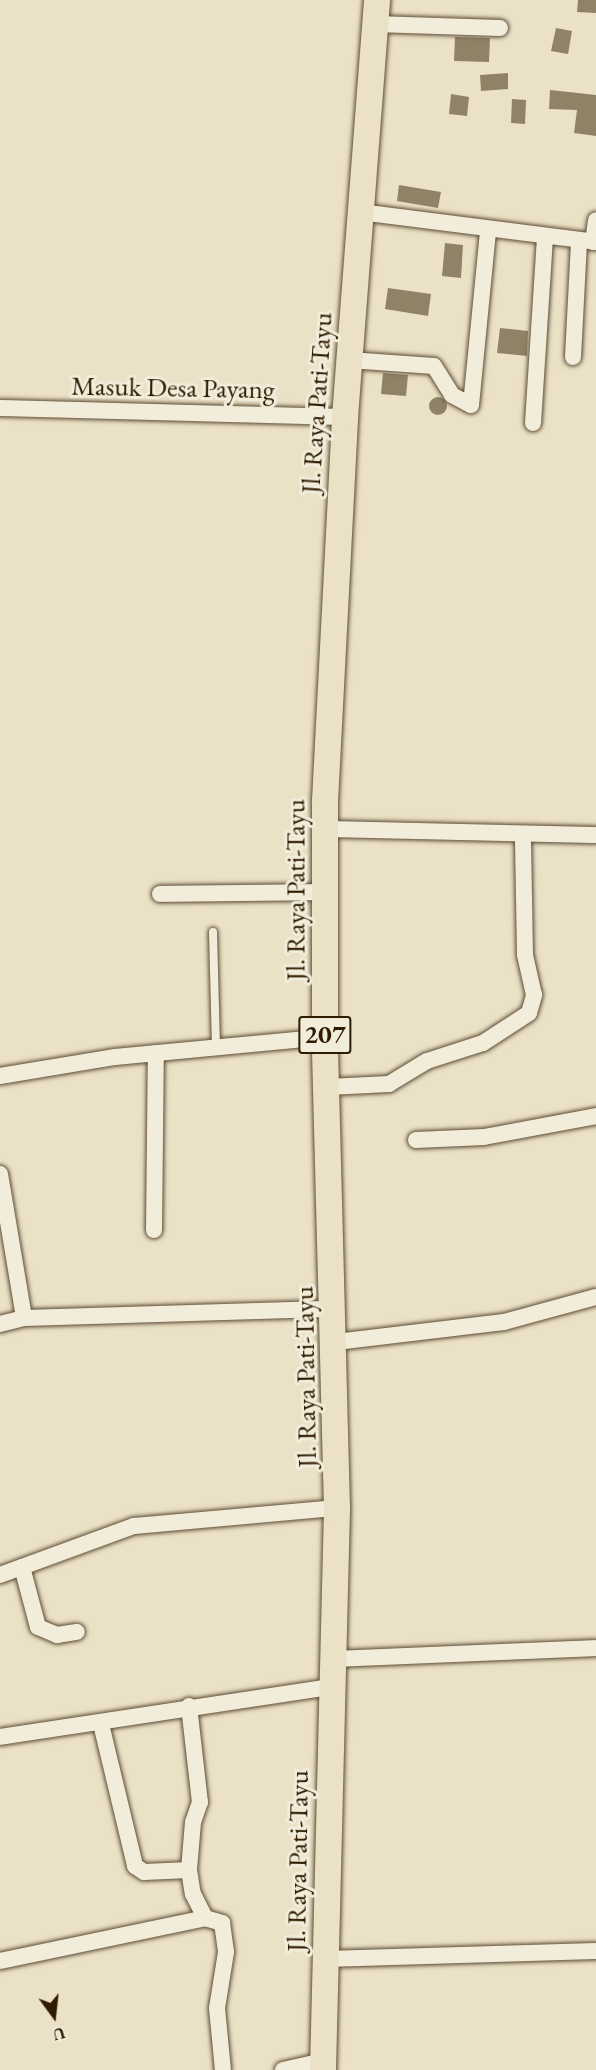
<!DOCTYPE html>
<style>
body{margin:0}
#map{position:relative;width:596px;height:2070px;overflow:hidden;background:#ebe1c7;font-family:"EB Garamond",serif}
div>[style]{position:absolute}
.building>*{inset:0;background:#908267}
.round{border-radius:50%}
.roads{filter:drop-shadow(0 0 2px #5d4c32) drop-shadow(0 0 2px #5d4c32)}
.lane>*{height:8px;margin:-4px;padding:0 4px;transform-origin:4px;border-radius:4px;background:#f2ecdb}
.street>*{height:16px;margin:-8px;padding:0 8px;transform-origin:8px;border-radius:8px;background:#f2ecdb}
.primary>*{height:26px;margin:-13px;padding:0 13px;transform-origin:13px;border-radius:13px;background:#ebe1c7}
span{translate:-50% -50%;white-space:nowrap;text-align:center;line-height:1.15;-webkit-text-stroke:6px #f2ecdb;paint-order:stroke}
.shield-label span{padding:2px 4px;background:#f2ecdb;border:2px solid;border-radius:4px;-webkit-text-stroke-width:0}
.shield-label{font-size:26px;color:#2e1b00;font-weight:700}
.street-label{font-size:27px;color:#2e1b00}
.north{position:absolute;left:24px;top:1986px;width:60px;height:60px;-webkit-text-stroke:4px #f2ecdb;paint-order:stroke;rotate:165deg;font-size:16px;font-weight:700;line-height:24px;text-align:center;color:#2e1b00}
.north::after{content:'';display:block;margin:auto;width:21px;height:27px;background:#2e1b00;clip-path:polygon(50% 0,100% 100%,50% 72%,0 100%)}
</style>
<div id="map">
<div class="building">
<i style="clip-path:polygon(578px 0,596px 0,596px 13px,577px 12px)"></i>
<i style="clip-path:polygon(556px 28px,572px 31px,568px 54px,551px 51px)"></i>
<i style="clip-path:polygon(455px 37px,490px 38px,489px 62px,454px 61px)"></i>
<i style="clip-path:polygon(508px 73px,508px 89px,481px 91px,480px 75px)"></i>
<i style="clip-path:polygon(550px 90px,596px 95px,596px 136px,574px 133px,577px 110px,549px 109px)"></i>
<i style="clip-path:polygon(451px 94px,469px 97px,467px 116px,449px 114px)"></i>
<i style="clip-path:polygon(512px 99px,526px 100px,525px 124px,511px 123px)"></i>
<i style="clip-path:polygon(399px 185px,441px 192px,438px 208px,397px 201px)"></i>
<i style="clip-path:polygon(445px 243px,463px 245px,461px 278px,442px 276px)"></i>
<i style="clip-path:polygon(388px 288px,431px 294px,428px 316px,385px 309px)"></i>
<i style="clip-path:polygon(500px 328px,528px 331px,527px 356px,497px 353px)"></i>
<i style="clip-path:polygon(383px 373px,408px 375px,406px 396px,381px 394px)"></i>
<i class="round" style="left:429px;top:397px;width:18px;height:18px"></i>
</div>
<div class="roads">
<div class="lane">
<i style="left:213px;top:932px;width:116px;rotate:88.5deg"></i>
</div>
<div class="street">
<i style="left:375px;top:24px;width:125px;rotate:1.8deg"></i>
<i style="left:360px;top:212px;width:238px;rotate:7.2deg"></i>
<i style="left:593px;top:242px;width:22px;rotate:-82deg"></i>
<i style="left:573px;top:357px;width:114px;rotate:-87deg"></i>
<i style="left:349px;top:360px;width:85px;rotate:4deg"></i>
<i style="left:434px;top:366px;width:34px;rotate:58deg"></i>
<i style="left:452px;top:395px;width:21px;rotate:28deg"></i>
<i style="left:471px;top:405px;width:174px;rotate:-84.4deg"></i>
<i style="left:0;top:408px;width:345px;rotate:1.5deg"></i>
<i style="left:533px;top:423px;width:186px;rotate:-86.3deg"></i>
<i style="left:325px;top:829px;width:271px;rotate:1.3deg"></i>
<i style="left:160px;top:894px;width:163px;rotate:-0.7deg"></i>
<i style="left:0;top:1076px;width:117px;rotate:-9.4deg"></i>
<i style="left:115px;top:1057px;width:211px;rotate:-5.4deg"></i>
<i style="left:328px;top:1087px;width:61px;rotate:-2.8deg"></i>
<i style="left:389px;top:1084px;width:44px;rotate:-31.2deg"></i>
<i style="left:427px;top:1061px;width:59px;rotate:-17.8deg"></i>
<i style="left:483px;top:1043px;width:55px;rotate:-33.1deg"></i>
<i style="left:529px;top:1013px;width:19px;rotate:-74deg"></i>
<i style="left:534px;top:995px;width:41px;rotate:-102.7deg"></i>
<i style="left:525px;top:955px;width:119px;rotate:-91deg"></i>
<i style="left:416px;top:1140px;width:68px;rotate:-2.5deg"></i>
<i style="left:484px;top:1137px;width:114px;rotate:-10.6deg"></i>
<i style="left:0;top:1174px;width:146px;rotate:80.5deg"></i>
<i style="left:24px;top:1318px;width:25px;rotate:166deg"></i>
<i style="left:154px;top:1230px;width:177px;rotate:-89.4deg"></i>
<i style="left:24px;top:1318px;width:309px;rotate:-1.7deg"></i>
<i style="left:336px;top:1342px;width:169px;rotate:-6.8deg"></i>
<i style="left:504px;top:1322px;width:95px;rotate:-15.2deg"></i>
<i style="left:22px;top:1567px;width:62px;rotate:75.1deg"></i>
<i style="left:38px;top:1627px;width:21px;rotate:23deg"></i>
<i style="left:57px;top:1635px;width:20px;rotate:-9deg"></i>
<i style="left:0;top:1575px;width:143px;rotate:-20.1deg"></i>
<i style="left:134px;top:1526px;width:204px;rotate:-5.1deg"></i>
<i style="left:336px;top:1659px;width:260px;rotate:-2.4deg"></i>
<i style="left:189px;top:1706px;width:97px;rotate:83.5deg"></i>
<i style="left:200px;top:1802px;width:21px;rotate:109deg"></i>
<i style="left:193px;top:1822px;width:48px;rotate:94.8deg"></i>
<i style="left:189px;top:1870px;width:24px;rotate:81deg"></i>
<i style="left:193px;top:1894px;width:27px;rotate:63deg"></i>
<i style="left:205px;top:1918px;width:18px;rotate:16deg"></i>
<i style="left:222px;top:1923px;width:29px;rotate:82deg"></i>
<i style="left:226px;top:1952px;width:57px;rotate:99.1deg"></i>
<i style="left:217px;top:2008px;width:62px;rotate:84.5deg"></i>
<i style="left:101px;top:1724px;width:146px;rotate:76.5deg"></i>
<i style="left:135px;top:1866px;width:11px;rotate:34deg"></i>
<i style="left:144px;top:1872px;width:45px;rotate:-2.5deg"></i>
<i style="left:0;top:1737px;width:335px;rotate:-8.6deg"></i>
<i style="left:325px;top:1959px;width:271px;rotate:-1.7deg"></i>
<i style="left:0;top:1961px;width:209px;rotate:-11.8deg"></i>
<i style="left:283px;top:2070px;width:41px;rotate:-12.7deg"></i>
</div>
<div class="primary">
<i style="left:323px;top:2070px;width:562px;rotate:-88.57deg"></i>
<i style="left:337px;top:1508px;width:471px;rotate:-91.5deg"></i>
<i style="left:325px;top:1037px;width:236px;rotate:-90deg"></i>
<i style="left:325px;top:801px;width:385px;rotate:-87deg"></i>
<i style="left:345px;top:417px;width:418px;rotate:-85.6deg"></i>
</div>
</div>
<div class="shield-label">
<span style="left:325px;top:1035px">207</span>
</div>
<div class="street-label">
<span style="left:173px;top:387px;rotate:1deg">Masuk Desa Payang</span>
<span style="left:316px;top:403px;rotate:-86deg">Jl. Raya Pati-Tayu</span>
<span style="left:295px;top:890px;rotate:-90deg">Jl. Raya Pati-Tayu</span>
<span style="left:305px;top:1377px;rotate:-91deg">Jl. Raya Pati-Tayu</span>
<span style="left:297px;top:1861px;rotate:-89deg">Jl. Raya Pati-Tayu</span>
</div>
<div class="north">U</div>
</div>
